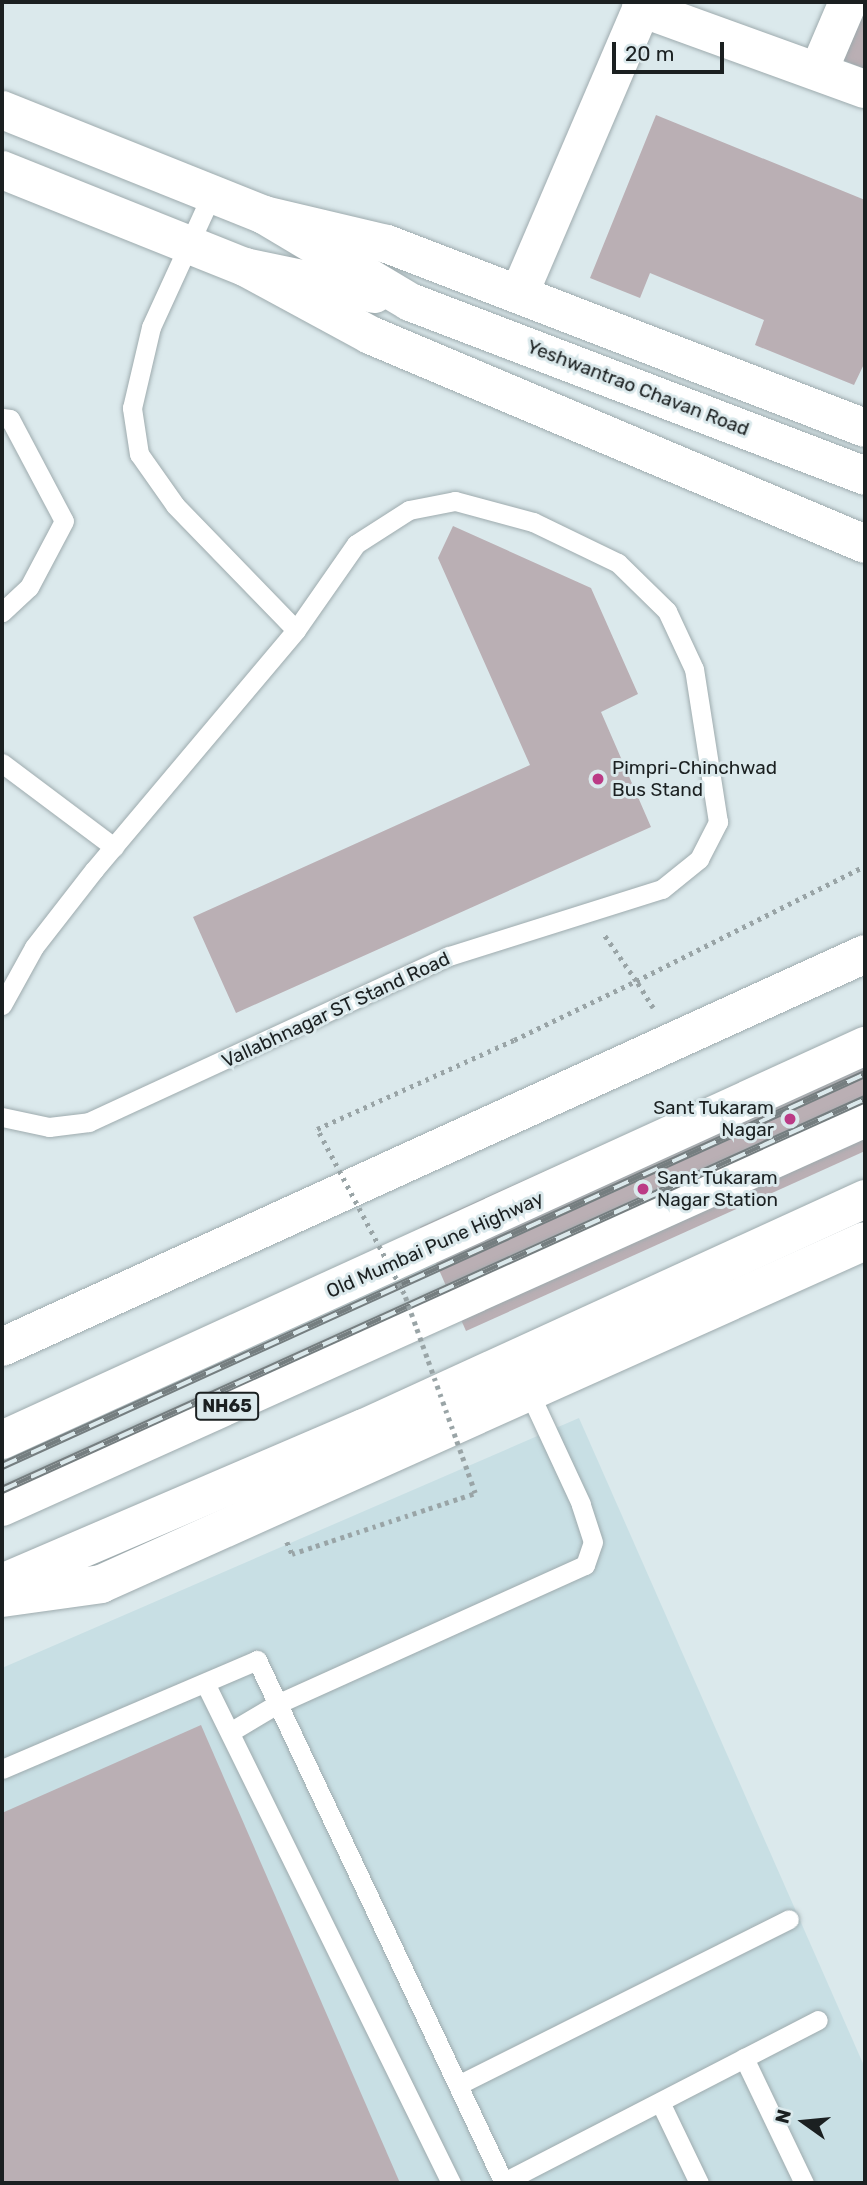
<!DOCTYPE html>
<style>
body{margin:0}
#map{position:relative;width:867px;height:2185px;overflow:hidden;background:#dbe9ec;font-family:Rubik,sans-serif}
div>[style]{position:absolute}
.built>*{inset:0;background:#c8dfe4}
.building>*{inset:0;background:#baafb4}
.path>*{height:4.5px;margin-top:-2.25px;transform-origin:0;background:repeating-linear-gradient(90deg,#99a4a6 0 3.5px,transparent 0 8.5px)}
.roads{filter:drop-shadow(0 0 2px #9eabae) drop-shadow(0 0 2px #9eabae)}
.service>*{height:19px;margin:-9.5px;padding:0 9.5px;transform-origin:9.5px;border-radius:9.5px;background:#fff}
.minor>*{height:38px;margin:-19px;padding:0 19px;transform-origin:19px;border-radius:19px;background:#fff}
.tertiary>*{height:38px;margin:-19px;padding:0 19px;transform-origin:19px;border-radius:19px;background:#fff}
.primary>*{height:38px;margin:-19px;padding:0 19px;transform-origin:19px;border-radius:19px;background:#fff}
.trunk>*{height:38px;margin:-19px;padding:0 19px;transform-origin:19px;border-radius:19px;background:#fff}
.rail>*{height:8px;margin-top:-4px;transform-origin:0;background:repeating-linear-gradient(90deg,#dbe9ec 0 16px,#757e80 0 32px);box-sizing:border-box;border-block:2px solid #757e80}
.path-bridge>*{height:4.5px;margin-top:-2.25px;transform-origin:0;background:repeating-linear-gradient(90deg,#99a4a6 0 3.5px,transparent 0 8.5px)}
.dots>*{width:19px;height:19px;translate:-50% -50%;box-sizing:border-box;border:4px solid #dbe9ec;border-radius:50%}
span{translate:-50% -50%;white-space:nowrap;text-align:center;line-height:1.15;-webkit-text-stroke:6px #dbe9ec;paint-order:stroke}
.shield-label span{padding:2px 5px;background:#dbe9ec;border:2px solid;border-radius:5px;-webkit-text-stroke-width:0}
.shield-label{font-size:18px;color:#1b2021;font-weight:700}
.street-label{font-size:19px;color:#1b2021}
.poi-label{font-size:19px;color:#1b2021}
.left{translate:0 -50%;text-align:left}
.right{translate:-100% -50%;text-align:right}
.frame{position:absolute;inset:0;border:4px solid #1b2021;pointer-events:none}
.north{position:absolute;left:769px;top:2087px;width:70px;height:70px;-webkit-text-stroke:5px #dbe9ec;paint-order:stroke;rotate:285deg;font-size:19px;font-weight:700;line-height:28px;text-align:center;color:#1b2021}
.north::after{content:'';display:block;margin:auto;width:24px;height:32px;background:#1b2021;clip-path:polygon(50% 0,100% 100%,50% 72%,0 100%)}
.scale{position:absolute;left:612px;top:42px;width:112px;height:32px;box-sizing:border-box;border:4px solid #1b2021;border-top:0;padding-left:9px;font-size:21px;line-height:24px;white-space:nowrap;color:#1b2021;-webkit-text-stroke:5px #dbe9ec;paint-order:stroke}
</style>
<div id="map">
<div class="built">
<i style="clip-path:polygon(579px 1418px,865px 2068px,865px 2183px,2px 2183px,2px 1668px)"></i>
</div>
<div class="building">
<i style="clip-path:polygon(865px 2px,865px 69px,840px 59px)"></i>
<i style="clip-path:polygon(656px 115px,865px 200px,865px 362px,854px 385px,755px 345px,764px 320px,650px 273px,640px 298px,590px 278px)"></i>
<i style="clip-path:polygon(453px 526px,591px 588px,638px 694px,601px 712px,651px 827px,236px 1013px,193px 917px,530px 765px,438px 558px)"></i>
<i style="clip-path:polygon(865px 1027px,865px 1151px,466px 1331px,420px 1227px)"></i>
<i style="clip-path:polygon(201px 1725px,400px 2183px,2px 2183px,2px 1813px)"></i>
</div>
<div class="path">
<i style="left:653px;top:1008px;width:32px;rotate:-122deg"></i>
<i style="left:636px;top:981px;width:256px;rotate:-26.7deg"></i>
<i style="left:514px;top:1040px;width:136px;rotate:-25.8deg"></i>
<i style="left:636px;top:981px;width:56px;rotate:-124.8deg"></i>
<i style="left:287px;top:1542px;width:13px;rotate:67deg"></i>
</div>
<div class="roads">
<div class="service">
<i style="left:2px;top:418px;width:8px;rotate:7deg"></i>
<i style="left:10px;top:419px;width:115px;rotate:62.1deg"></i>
<i style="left:64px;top:521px;width:75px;rotate:117.9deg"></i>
<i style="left:29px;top:587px;width:37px;rotate:137deg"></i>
<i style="left:2px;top:763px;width:140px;rotate:36.9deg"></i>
<i style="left:2px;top:1005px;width:66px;rotate:-61.1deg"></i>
<i style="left:34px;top:947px;width:98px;rotate:-52.1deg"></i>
<i style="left:94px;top:870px;width:314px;rotate:-49.9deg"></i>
<i style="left:296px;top:630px;width:174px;rotate:-134.1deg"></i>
<i style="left:175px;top:505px;width:62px;rotate:-125.2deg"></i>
<i style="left:139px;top:454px;width:47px;rotate:-98.7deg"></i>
<i style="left:132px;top:408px;width:83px;rotate:-76.8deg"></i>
<i style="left:151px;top:327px;width:146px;rotate:-65.4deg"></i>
<i style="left:2px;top:1117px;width:48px;rotate:12deg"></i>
<i style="left:49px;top:1127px;width:40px;rotate:-7.1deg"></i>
<i style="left:89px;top:1122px;width:396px;rotate:-24.8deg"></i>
<i style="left:449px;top:956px;width:223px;rotate:-17.5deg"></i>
<i style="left:662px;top:889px;width:48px;rotate:-39deg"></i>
<i style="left:699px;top:859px;width:42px;rotate:-62.8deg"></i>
<i style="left:718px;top:822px;width:155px;rotate:-98.9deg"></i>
<i style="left:694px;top:669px;width:64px;rotate:-115deg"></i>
<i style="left:667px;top:611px;width:69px;rotate:-135.6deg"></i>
<i style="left:618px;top:563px;width:94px;rotate:-154.2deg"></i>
<i style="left:533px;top:522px;width:81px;rotate:-164.9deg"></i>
<i style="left:455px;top:501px;width:47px;rotate:168.9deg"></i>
<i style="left:409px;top:510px;width:63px;rotate:147.3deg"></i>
<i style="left:356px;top:544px;width:105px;rotate:124.9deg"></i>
<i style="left:206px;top:1685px;width:555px;rotate:63.8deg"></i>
<i style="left:230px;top:1732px;width:55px;rotate:-30.8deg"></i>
<i style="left:277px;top:1704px;width:338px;rotate:-24.3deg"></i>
<i style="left:585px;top:1565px;width:24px;rotate:-71deg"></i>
<i style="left:593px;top:1542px;width:40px;rotate:-108deg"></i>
<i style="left:581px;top:1504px;width:123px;rotate:-114.9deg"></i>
<i style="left:2px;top:1769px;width:277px;rotate:-23.1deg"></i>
<i style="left:257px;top:1660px;width:578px;rotate:64.72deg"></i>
<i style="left:744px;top:2058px;width:139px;rotate:64.4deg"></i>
<i style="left:458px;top:2085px;width:370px;rotate:-26.6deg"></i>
<i style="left:660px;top:2102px;width:90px;rotate:64.3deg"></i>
<i style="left:504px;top:2182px;width:353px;rotate:-27.3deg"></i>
</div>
<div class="minor">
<i style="left:641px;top:8px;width:238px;rotate:19.9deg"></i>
<i style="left:819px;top:70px;width:74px;rotate:-66.9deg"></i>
<i style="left:520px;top:292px;width:315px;rotate:-66.8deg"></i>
</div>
<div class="tertiary">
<i style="left:2px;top:110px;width:282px;rotate:21.8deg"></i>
<i style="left:264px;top:215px;width:170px;rotate:30.8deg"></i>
<i style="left:410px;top:302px;width:487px;rotate:20.9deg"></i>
<i style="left:2px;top:170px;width:262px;rotate:21.8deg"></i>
<i style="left:245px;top:267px;width:132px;rotate:11.8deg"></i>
</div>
<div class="primary">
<i style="left:264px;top:215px;width:126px;rotate:13.3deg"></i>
<i style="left:387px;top:244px;width:512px;rotate:21.05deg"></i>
<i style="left:245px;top:267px;width:142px;rotate:28.5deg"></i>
<i style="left:370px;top:335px;width:537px;rotate:22.89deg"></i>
<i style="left:2px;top:1347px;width:948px;rotate:-24.48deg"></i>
<i style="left:2px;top:1583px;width:394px;rotate:-23.2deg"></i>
<i style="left:364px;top:1428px;width:551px;rotate:-24.56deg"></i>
<i style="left:2px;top:1598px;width:100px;rotate:-8deg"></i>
<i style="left:101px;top:1584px;width:837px;rotate:-24.18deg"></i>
</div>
<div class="trunk">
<i style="left:2px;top:1440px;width:949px;rotate:-24.54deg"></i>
<i style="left:2px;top:1507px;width:947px;rotate:-24.26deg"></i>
</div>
</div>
<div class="rail">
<i style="left:2px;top:1466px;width:948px;rotate:-24.43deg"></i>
<i style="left:2px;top:1490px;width:947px;rotate:-24.37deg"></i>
</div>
<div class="path-bridge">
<i style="left:292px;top:1554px;width:193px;rotate:-18.4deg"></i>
<i style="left:475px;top:1493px;width:211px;rotate:-109.6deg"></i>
<i style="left:404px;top:1294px;width:187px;rotate:-117.8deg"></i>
<i style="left:317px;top:1129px;width:216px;rotate:-24.3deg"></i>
</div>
<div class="dots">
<i style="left:598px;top:779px;background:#bb3b86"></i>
<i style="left:790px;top:1119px;background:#bb3b86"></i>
<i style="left:643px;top:1189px;background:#bb3b86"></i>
</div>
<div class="shield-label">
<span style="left:227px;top:1406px">NH65</span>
</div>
<div class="street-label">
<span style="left:638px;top:388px;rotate:21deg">Yeshwantrao Chavan Road</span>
<span style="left:336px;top:1010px;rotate:-25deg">Vallabhnagar ST Stand Road</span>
<span style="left:435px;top:1245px;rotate:-24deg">Old Mumbai Pune Highway</span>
</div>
<div class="poi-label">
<span class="left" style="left:612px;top:779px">Pimpri-Chinchwad<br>Bus Stand</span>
<span class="right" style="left:774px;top:1119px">Sant Tukaram<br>Nagar</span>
<span class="left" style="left:657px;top:1189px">Sant Tukaram<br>Nagar Station</span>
</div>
<div class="frame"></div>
<div class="north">N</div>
<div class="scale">20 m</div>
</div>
